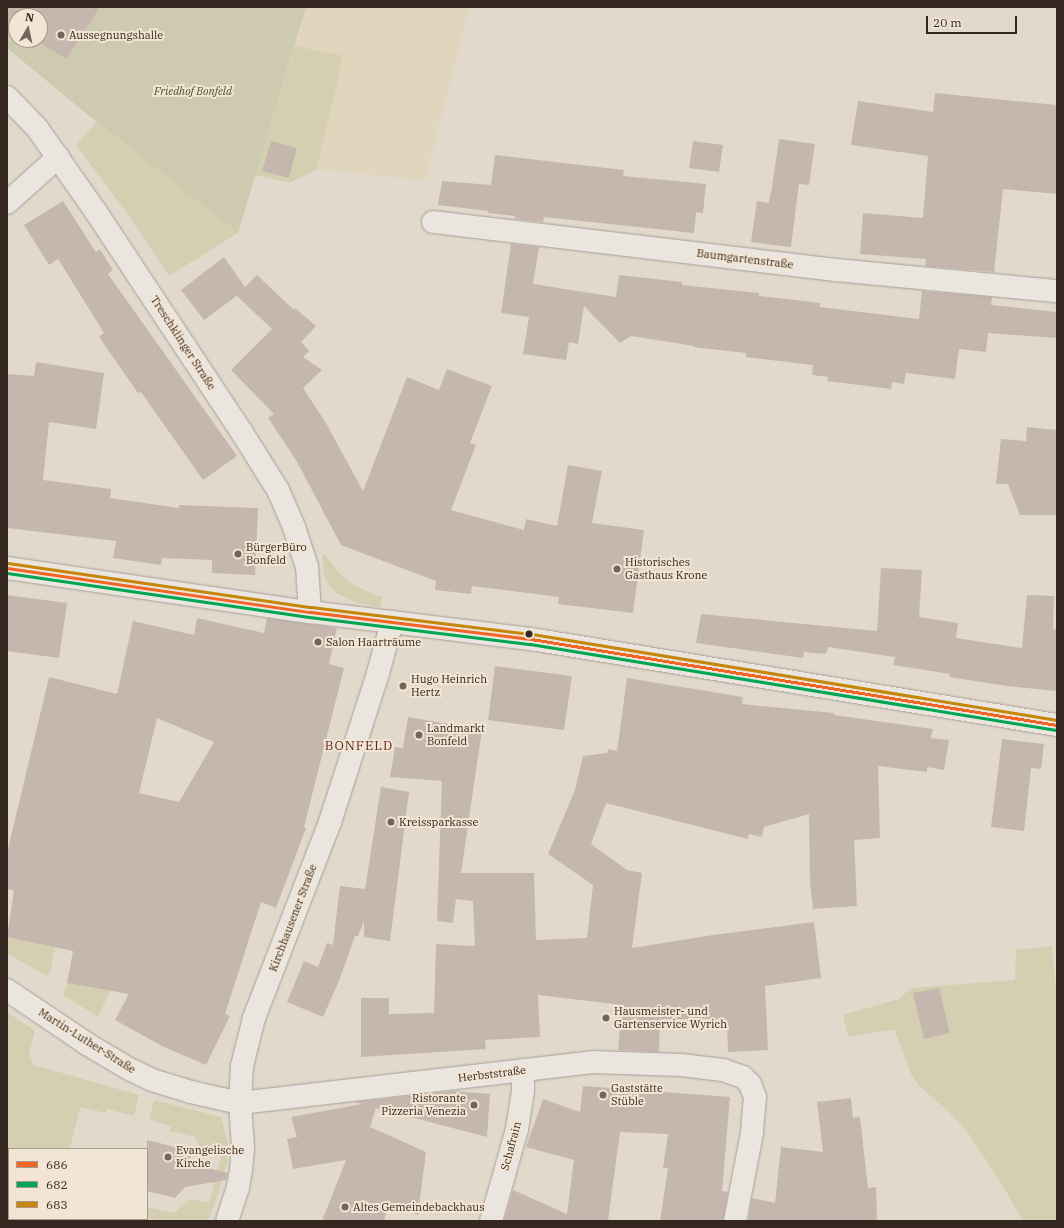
<!DOCTYPE html>
<meta charset="utf-8">
<style>
body{margin:0}
#map{position:relative;width:1064px;height:1228px;overflow:hidden;background:#e2d9cd;font-family:"IBM Plex Serif",serif}
div>[style]{position:absolute}
.farmland>*{inset:0;background:#e1d5be}
.green>*{inset:0;background:#d4cfb0}
.cemetery>*{inset:0;background:#cecab0}
.building>*{inset:0;background:#c6b7ae}
.roads{filter:drop-shadow(0 0 1px #a79f96) drop-shadow(0 0 1px #a79f96)}
.minor>*{height:22px;margin:-11px;padding:0 11px;transform-origin:11px;border-radius:11px;background:#eae5de}
.bus-1>*{height:3px;margin:-1.5px;padding:0 1.5px;transform-origin:1.5px;border-radius:1.5px;background:#f26522}
.bus-2>*{height:3px;margin:-1.5px;padding:0 1.5px;transform-origin:1.5px;border-radius:1.5px;background:#00a651}
.bus-3>*{height:3px;margin:-1.5px;padding:0 1.5px;transform-origin:1.5px;border-radius:1.5px;background:#c68608}
.dots>*{width:11px;height:11px;translate:-50% -50%;box-sizing:border-box;border:2px solid #f3e5d3;border-radius:50%}
span{translate:-50% -50%;white-space:nowrap;text-align:center;line-height:1.15;-webkit-text-stroke:4px #f3e5d3;paint-order:stroke}
.poi-label{font-size:11px;color:#35271f}
.left{translate:0 -50%;text-align:left}
.right{translate:-100% -50%;text-align:right}
.park-label{font-size:11px;color:#4c5027;font-style:italic}
.street-label{font-size:11px;color:#35271f}
.quarter-label{font-size:13px;color:#5f2621;letter-spacing:1px}
.frame{position:absolute;inset:0;border:8px solid #35271f;pointer-events:none}
.legend{position:absolute;left:8px;top:1148px;width:140px;height:72px;box-sizing:border-box;background:#f3e5d3;border:1px solid #a7998b;margin:0;padding:5px 7px;list-style:none;font-size:12px;color:#35271f}
.legend li{display:flex;align-items:center;gap:8px;height:20px}
.legend b{width:20px;border:1px solid #a7998b}
.north{position:absolute;left:8px;top:8px;width:40px;height:40px;box-sizing:border-box;background:#f3e5d3;border:1px solid #a7998b;border-radius:50%;rotate:9deg;font-size:11px;font-weight:700;line-height:16px;text-align:center;color:#35271f}
.north::after{content:'';display:block;margin:auto;width:14px;height:18px;background:#72655c;clip-path:polygon(50% 0,100% 100%,50% 72%,0 100%)}
.scale{position:absolute;left:926px;top:16px;width:91px;height:18px;box-sizing:border-box;border:2px solid #35271f;border-top:0;padding-left:5px;font-size:12px;line-height:14px;white-space:nowrap;color:#35271f;-webkit-text-stroke:3px #f3e5d3;paint-order:stroke}
</style>
<div id="map">
<div class="farmland">
<i style="clip-path:polygon(306px 7px,470px 7px,425px 181px,317px 169px,342px 57px,295px 46px)"></i>
</div>
<div class="green">
<i style="clip-path:polygon(295px 46px,343px 56px,317px 169px,290px 183px,255px 175px)"></i>
<i style="clip-path:polygon(97px 122px,238px 233px,169px 276px,124px 209px,76px 145px)"></i>
<i style="clip-path:polygon(324px 554px,341px 575px,354px 585px,371px 593px,383px 597px,380px 607px,357px 603px,336px 593px,328px 584px,324px 576px,322px 556px)"></i>
<i style="clip-path:polygon(7px 937px,31px 942px,56px 941px,50px 974px,46px 976px,7px 953px)"></i>
<i style="clip-path:polygon(1052px 946px,1057px 1003px,1057px 1221px,1023px 1221px,1000px 1181px,966px 1130px,947px 1110px,918px 1085px,911px 1074px,895px 1031px,890px 1030px,848px 1037px,843px 1015px,899px 999px,911px 988px,1015px 980px,1016px 950px)"></i>
<i style="clip-path:polygon(67px 983px,110px 991px,98px 1017px,63px 995px)"></i>
<i style="clip-path:polygon(7px 1012px,35px 1031px,29px 1054px,34px 1065px,139px 1095px,134px 1116px,107px 1109px,106px 1113px,80px 1107px,70px 1149px,9px 1149px,9px 1216px,7px 1216px)"></i>
<i style="clip-path:polygon(154px 1100px,221px 1117px,228px 1144px,227px 1163px,220px 1189px,208px 1221px,123px 1221px,123px 1219px,147px 1219px,147px 1207px,174px 1213px,190px 1199px,209px 1203px,221px 1156px,202px 1152px,195px 1137px,170px 1131px,171px 1126px,149px 1120px)"></i>
<i style="clip-path:polygon(20px 1219px,108px 1219px,107px 1221px,29px 1221px)"></i>
</div>
<div class="cemetery">
<i style="clip-path:polygon(evenodd,7px 7px,306px 7px,238px 233px,82px 110px,7px 48px,7px 7px,16px 16px,40px 16px,40px 40px,16px 40px,16px 16px)"></i>
</div>
<div class="building">
<i style="clip-path:polygon(7px 7px,100px 7px,66px 59px,36px 40px,40px 40px,40px 16px,16px 16px,16px 27px,7px 21px)"></i>
<i style="clip-path:polygon(935px 93px,1057px 105px,1057px 194px,1003px 189px,994px 272px,925px 266px,926px 259px,860px 254px,863px 213px,923px 218px,928px 156px,851px 145px,858px 101px,933px 112px)"></i>
<i style="clip-path:polygon(779px 139px,815px 144px,809px 185px,799px 184px,791px 247px,751px 242px,757px 201px,769px 203px,770px 194px,771px 194px)"></i>
<i style="clip-path:polygon(271px 141px,297px 148px,289px 178px,262px 171px)"></i>
<i style="clip-path:polygon(693px 141px,723px 145px,719px 172px,689px 168px)"></i>
<i style="clip-path:polygon(495px 155px,624px 170px,623px 176px,706px 184px,703px 213px,696px 212px,694px 233px,544px 217px,543px 222px,515px 219px,515px 216px,488px 213px,488px 211px,438px 205px,442px 181px,491px 185px)"></i>
<i style="clip-path:polygon(63px 201px,96px 252px,100px 249px,113px 270px,108px 274px,237px 456px,203px 480px,141px 392px,138px 393px,99px 337px,104px 333px,58px 259px,49px 265px,24px 225px)"></i>
<i style="clip-path:polygon(511px 244px,539px 247px,533px 284px,616px 297px,619px 275px,682px 282px,682px 285px,759px 293px,759px 296px,820px 303px,820px 307px,919px 319px,922px 291px,992px 297px,991px 305px,1057px 312px,1057px 338px,988px 333px,986px 352px,959px 349px,955px 379px,906px 373px,904px 384px,892px 382px,891px 389px,827px 381px,828px 377px,812px 375px,813px 365px,746px 357px,746px 353px,693px 347px,694px 346px,631px 336px,620px 343px,584px 306px,578px 344px,569px 342px,566px 360px,523px 354px,529px 317px,501px 313px)"></i>
<i style="clip-path:polygon(224px 257px,245px 287px,257px 275px,294px 310px,295px 308px,316px 326px,301px 342px,309px 351px,303px 357px,322px 370px,303px 388px,326px 423px,363px 491px,407px 377px,439px 390px,447px 369px,492px 386px,470px 443px,476px 445px,451px 510px,524px 530px,526px 519px,557px 526px,568px 465px,602px 471px,592px 523px,644px 530px,633px 613px,558px 604px,559px 597px,472px 586px,471px 594px,435px 590px,436px 581px,341px 545px,296px 460px,268px 418px,274px 414px,231px 370px,272px 329px,237px 296px,238px 295px,204px 320px,181px 290px)"></i>
<i style="clip-path:polygon(36px 362px,104px 373px,96px 429px,49px 422px,43px 480px,111px 489px,110px 498px,179px 508px,179px 505px,258px 508px,255px 575px,212px 573px,212px 560px,162px 558px,161px 565px,113px 558px,116px 541px,7px 528px,7px 374px,34px 376px)"></i>
<i style="clip-path:polygon(1027px 427px,1057px 430px,1057px 515px,1020px 515px,1008px 484px,996px 484px,1001px 439px,1026px 441px)"></i>
<i style="clip-path:polygon(881px 568px,922px 570px,919px 617px,958px 623px,956px 638px,1022px 648px,1027px 595px,1054px 596px,1053px 629px,1057px 630px,1057px 691px,1007px 686px,949px 677px,950px 674px,893px 665px,895px 657px,828px 647px,826px 654px,804px 652px,803px 658px,696px 643px,701px 614px,877px 631px)"></i>
<i style="clip-path:polygon(7px 595px,67px 603px,59px 658px,7px 651px)"></i>
<i style="clip-path:polygon(evenodd,197px 618px,264px 633px,267px 618px,337px 628px,329px 664px,344px 668px,304px 827px,306px 828px,276px 908px,261px 902px,225px 1014px,230px 1016px,206px 1065px,162px 1046px,115px 1020px,129px 994px,67px 983px,73px 951px,7px 937px,14px 890px,7px 889px,7px 853px,49px 677px,117px 694px,133px 621px,194px 635px,197px 618px,157px 718px,214px 742px,179px 802px,139px 793px,157px 718px)"></i>
<i style="clip-path:polygon(495px 666px,572px 676px,564px 730px,488px 720px)"></i>
<i style="clip-path:polygon(627px 678px,743px 697px,742px 704px,834px 713px,834px 715px,933px 729px,931px 738px,949px 740px,944px 770px,927px 767px,927px 772px,878px 766px,880px 838px,854px 840px,857px 906px,813px 909px,810px 883px,809px 814px,764px 827px,762px 837px,749px 834px,748px 839px,606px 803px,591px 844px,627px 870px,642px 873px,632px 948px,713px 935px,814px 922px,821px 978px,765px 986px,768px 1050px,728px 1052px,727px 1019px,660px 1019px,659px 1052px,618px 1050px,622px 1005px,538px 995px,540px 1037px,485px 1040px,486px 1049px,361px 1057px,361px 998px,389px 998px,389px 1014px,434px 1013px,436px 944px,475px 946px,473px 901px,456px 899px,453px 923px,437px 921px,442px 781px,390px 777px,395px 747px,403px 748px,408px 717px,482px 730px,461px 873px,534px 873px,536px 940px,587px 938px,593px 885px,548px 854px,575px 790px,583px 756px,607px 753px,609px 749px,617px 751px)"></i>
<i style="clip-path:polygon(1002px 739px,1044px 744px,1041px 769px,1031px 768px,1024px 831px,991px 827px)"></i>
<i style="clip-path:polygon(381px 787px,409px 792px,390px 941px,364px 937px,364px 921px,358px 936px,355px 936px,339px 981px,323px 1017px,287px 1002px,304px 961px,318px 967px,327px 943px,333px 945px,340px 886px,365px 889px)"></i>
<i style="clip-path:polygon(939px 988px,950px 1033px,924px 1039px,913px 993px)"></i>
<i style="clip-path:polygon(583px 1086px,730px 1097px,722px 1191px,728px 1192px,723px 1221px,660px 1221px,668px 1168px,663px 1168px,668px 1134px,620px 1132px,608px 1221px,504px 1221px,513px 1190px,567px 1214px,574px 1160px,526px 1147px,543px 1099px,580px 1112px)"></i>
<i style="clip-path:polygon(453px 1091px,490px 1094px,487px 1137px,376px 1108px,370px 1127px,426px 1152px,418px 1215px,389px 1204px,384px 1221px,322px 1221px,346px 1160px,293px 1169px,287px 1139px,297px 1137px,291px 1117px,362px 1104px,355px 1102px)"></i>
<i style="clip-path:polygon(851px 1098px,853px 1118px,860px 1117px,868px 1188px,876px 1187px,877px 1221px,748px 1221px,752px 1198px,775px 1203px,781px 1147px,823px 1152px,817px 1102px)"></i>
<i style="clip-path:polygon(147px 1140px,187px 1150px,192px 1164px,228px 1173px,226px 1180px,185px 1187px,175px 1198px,147px 1191px)"></i>
</div>
<div class="roads">
<div class="minor">
<i style="left:7px;top:97px;width:43px;rotate:45.9deg"></i>
<i style="left:37px;top:128px;width:103px;rotate:54.9deg"></i>
<i style="left:96px;top:212px;width:263px;rotate:56.5deg"></i>
<i style="left:241px;top:431px;width:70px;rotate:57.9deg"></i>
<i style="left:278px;top:490px;width:40px;rotate:66.6deg"></i>
<i style="left:294px;top:527px;width:42px;rotate:72deg"></i>
<i style="left:307px;top:567px;width:45px;rotate:86.2deg"></i>
<i style="left:7px;top:203px;width:69px;rotate:-42deg"></i>
<i style="left:433px;top:222px;width:407px;rotate:6.8deg"></i>
<i style="left:837px;top:270px;width:221px;rotate:5.5deg"></i>
<i style="left:7px;top:568px;width:306px;rotate:8.3deg"></i>
<i style="left:310px;top:612px;width:223px;rotate:7deg"></i>
<i style="left:531px;top:639px;width:533px;rotate:9.29deg"></i>
<i style="left:7px;top:990px;width:97px;rotate:34deg"></i>
<i style="left:87px;top:1044px;width:51px;rotate:30.6deg"></i>
<i style="left:131px;top:1070px;width:23px;rotate:25deg"></i>
<i style="left:152px;top:1080px;width:41px;rotate:17.1deg"></i>
<i style="left:191px;top:1092px;width:50px;rotate:12.7deg"></i>
<i style="left:240px;top:1103px;width:355px;rotate:-6.6deg"></i>
<i style="left:593px;top:1062px;width:88px;rotate:2deg"></i>
<i style="left:681px;top:1065px;width:42px;rotate:6.8deg"></i>
<i style="left:723px;top:1070px;width:21px;rotate:19deg"></i>
<i style="left:743px;top:1077px;width:10px;rotate:45deg"></i>
<i style="left:750px;top:1084px;width:14px;rotate:69deg"></i>
<i style="left:755px;top:1097px;width:36px;rotate:95deg"></i>
<i style="left:752px;top:1133px;width:90px;rotate:100.9deg"></i>
<i style="left:227px;top:1221px;width:36px;rotate:-72deg"></i>
<i style="left:238px;top:1187px;width:17px;rotate:-80deg"></i>
<i style="left:241px;top:1170px;width:22px;rotate:-85deg"></i>
<i style="left:243px;top:1148px;width:45px;rotate:-93.8deg"></i>
<i style="left:240px;top:1103px;width:37px;rotate:-87deg"></i>
<i style="left:242px;top:1066px;width:49px;rotate:-76deg"></i>
<i style="left:254px;top:1018px;width:210px;rotate:-68.8deg"></i>
<i style="left:330px;top:822px;width:157px;rotate:-72.1deg"></i>
<i style="left:378px;top:673px;width:53px;rotate:-74.6deg"></i>
<i style="left:491px;top:1221px;width:96px;rotate:-74.2deg"></i>
<i style="left:517px;top:1129px;width:38px;rotate:-81deg"></i>
<i style="left:523px;top:1091px;width:21px;rotate:-90deg"></i>
</div>
</div>
<div class="bus-1">
<i style="left:7px;top:568px;width:306px;rotate:8.3deg"></i>
<i style="left:310px;top:612px;width:223px;rotate:7deg"></i>
<i style="left:531px;top:639px;width:533px;rotate:9.29deg"></i>
</div>
<div class="bus-2">
<i style="left:7px;top:573px;width:305px;rotate:8.3deg"></i>
<i style="left:309px;top:617px;width:223px;rotate:7deg"></i>
<i style="left:530px;top:644px;width:533px;rotate:9.29deg"></i>
</div>
<div class="bus-3">
<i style="left:8px;top:563px;width:306px;rotate:8.3deg"></i>
<i style="left:311px;top:607px;width:223px;rotate:7deg"></i>
<i style="left:532px;top:634px;width:532px;rotate:9.3deg"></i>
</div>
<div class="dots">
<i style="left:61px;top:35px;background:#72655c"></i>
<i style="left:238px;top:554px;background:#72655c"></i>
<i style="left:617px;top:569px;background:#72655c"></i>
<i style="left:529px;top:634px;background:#35271f"></i>
<i style="left:318px;top:642px;background:#72655c"></i>
<i style="left:403px;top:686px;background:#72655c"></i>
<i style="left:419px;top:735px;background:#72655c"></i>
<i style="left:391px;top:822px;background:#72655c"></i>
<i style="left:606px;top:1018px;background:#72655c"></i>
<i style="left:603px;top:1095px;background:#72655c"></i>
<i style="left:474px;top:1105px;background:#72655c"></i>
<i style="left:168px;top:1157px;background:#72655c"></i>
<i style="left:345px;top:1207px;background:#72655c"></i>
</div>
<div class="poi-label">
<span class="left" style="left:69px;top:35px">Aussegnungshalle</span>
<span class="left" style="left:246px;top:554px">BürgerBüro<br>Bonfeld</span>
<span class="left" style="left:625px;top:569px">Historisches<br>Gasthaus Krone</span>
<span class="left" style="left:326px;top:642px">Salon Haarträume</span>
<span class="left" style="left:411px;top:686px">Hugo Heinrich<br>Hertz</span>
<span class="left" style="left:427px;top:735px">Landmarkt<br>Bonfeld</span>
<span class="left" style="left:399px;top:822px">Kreissparkasse</span>
<span class="left" style="left:614px;top:1018px">Hausmeister- und<br>Gartenservice Wyrich</span>
<span class="left" style="left:611px;top:1095px">Gaststätte<br>Stüble</span>
<span class="right" style="left:466px;top:1105px">Ristorante<br>Pizzeria Venezia</span>
<span class="left" style="left:176px;top:1157px">Evangelische<br>Kirche</span>
<span class="left" style="left:353px;top:1207px">Altes Gemeindebackhaus</span>
</div>
<div class="park-label">
<span style="left:193px;top:91px">Friedhof Bonfeld</span>
</div>
<div class="street-label">
<span style="left:745px;top:259px;rotate:7deg">Baumgartenstraße</span>
<span style="left:183px;top:343px;rotate:57deg">Treschklinger Straße</span>
<span style="left:293px;top:918px;rotate:-69deg">Kirchhausener Straße</span>
<span style="left:87px;top:1041px;rotate:32deg">Martin-Luther-Straße</span>
<span style="left:492px;top:1074px;rotate:-7deg">Herbststraße</span>
<span style="left:511px;top:1146px;rotate:-75deg">Schafrain</span>
</div>
<div class="quarter-label">
<span style="left:359px;top:746px">BONFELD</span>
</div>
<div class="frame"></div>
<ul class="legend">
<li><b style="height:5px;background:#f26522"></b>686</li>
<li><b style="height:5px;background:#00a651"></b>682</li>
<li><b style="height:5px;background:#c68608"></b>683</li>
</ul>
<div class="north">N</div>
<div class="scale">20 m</div>
</div>
